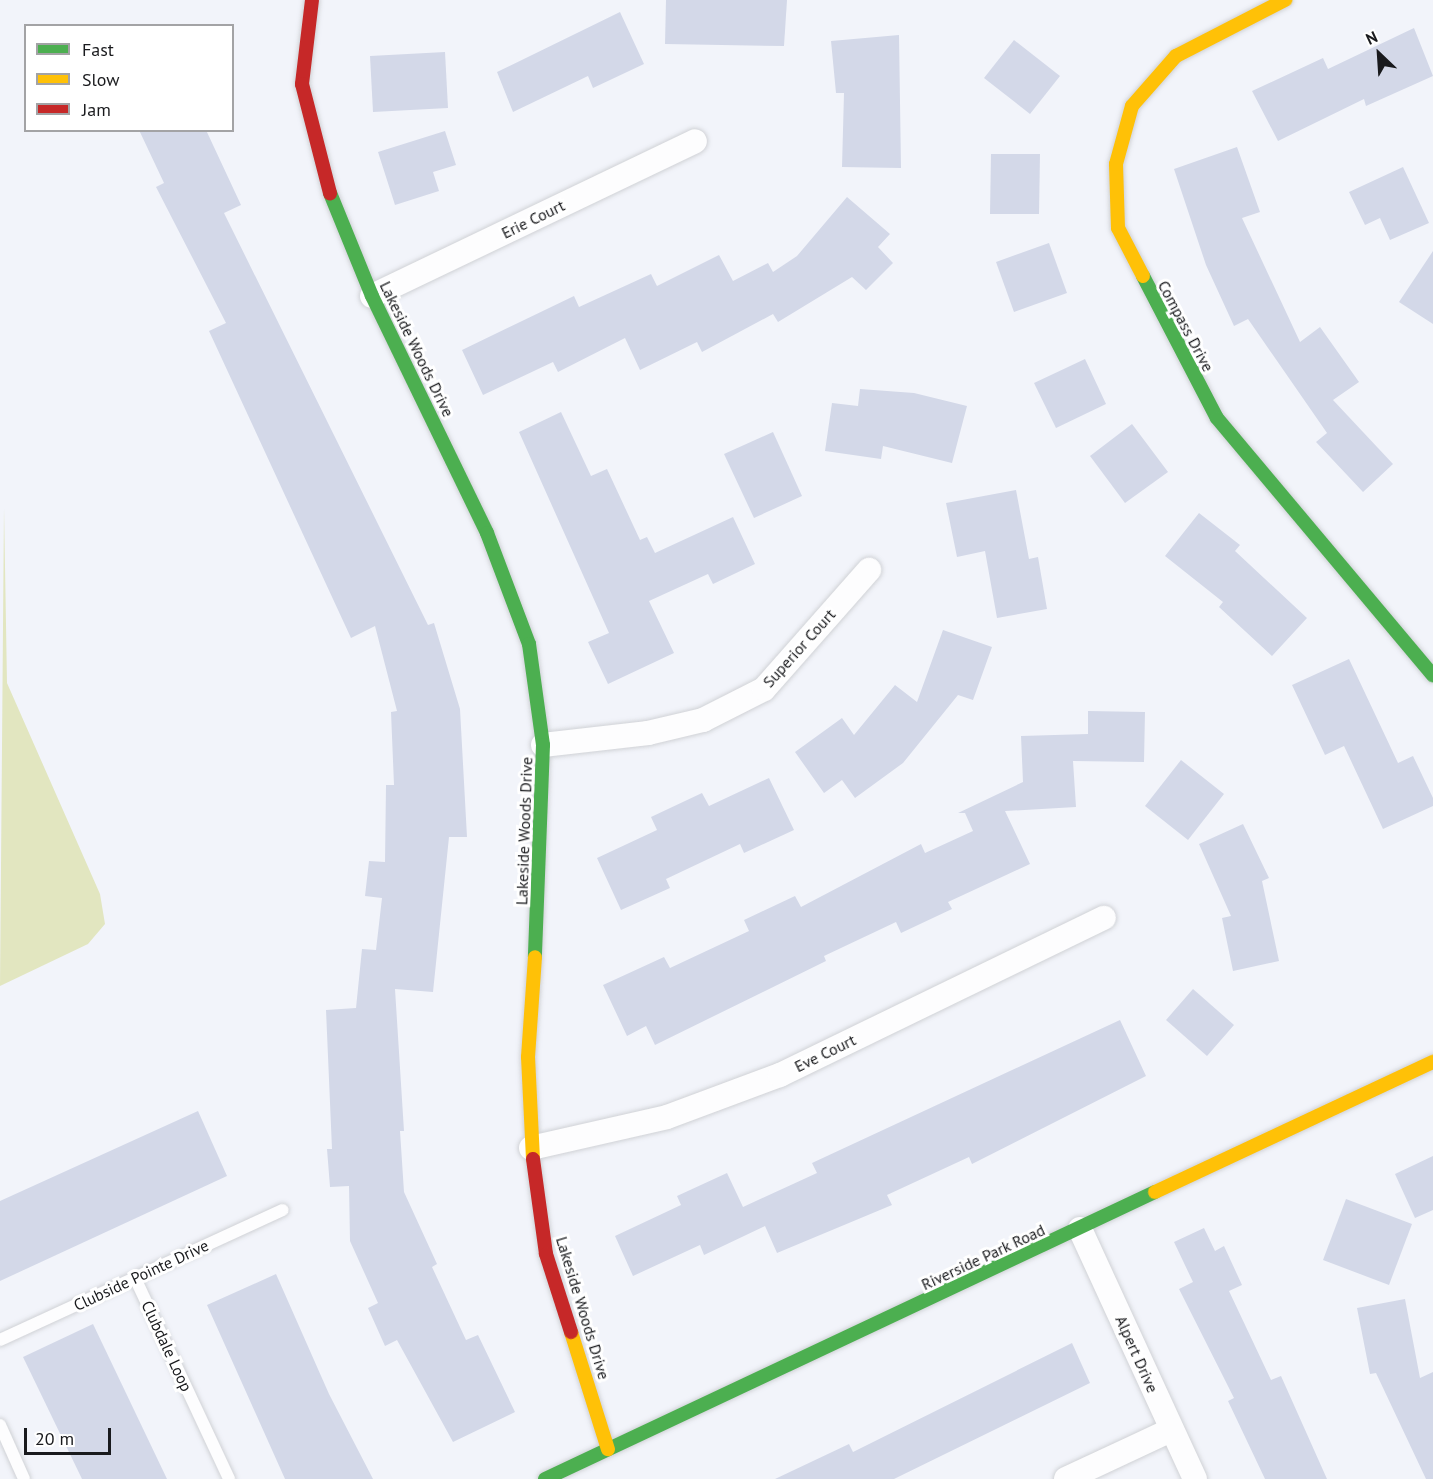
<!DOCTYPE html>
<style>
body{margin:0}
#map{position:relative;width:1433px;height:1479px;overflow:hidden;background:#f2f4fa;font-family:"PT Sans",sans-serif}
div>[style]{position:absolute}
.green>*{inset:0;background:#e2e6c0}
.building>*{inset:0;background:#d3d8e8}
.roads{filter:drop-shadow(0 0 2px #d0d2d6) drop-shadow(0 0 2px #d0d2d6)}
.lane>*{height:12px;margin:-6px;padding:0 6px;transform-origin:6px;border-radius:6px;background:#fdfdfe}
.street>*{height:24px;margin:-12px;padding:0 12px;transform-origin:12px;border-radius:12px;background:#fdfdfe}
.fast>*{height:14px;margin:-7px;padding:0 7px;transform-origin:7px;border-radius:7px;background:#4caf50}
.slow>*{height:14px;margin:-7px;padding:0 7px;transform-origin:7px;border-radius:7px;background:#ffc107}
.jam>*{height:14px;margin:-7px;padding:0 7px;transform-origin:7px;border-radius:7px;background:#c62828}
span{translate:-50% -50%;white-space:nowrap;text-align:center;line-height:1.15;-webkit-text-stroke:6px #fff;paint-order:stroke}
.street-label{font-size:16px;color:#191a1d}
.legend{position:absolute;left:24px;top:24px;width:210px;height:108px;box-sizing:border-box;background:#fff;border:2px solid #a3a3a5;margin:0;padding:8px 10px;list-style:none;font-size:18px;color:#191a1d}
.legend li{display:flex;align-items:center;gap:12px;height:30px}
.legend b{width:30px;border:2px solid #a3a3a5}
.north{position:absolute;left:1349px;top:24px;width:60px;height:60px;-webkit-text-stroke:4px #fff;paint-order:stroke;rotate:335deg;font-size:16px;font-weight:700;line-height:24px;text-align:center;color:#191a1d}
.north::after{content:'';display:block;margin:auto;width:21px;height:27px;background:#191a1d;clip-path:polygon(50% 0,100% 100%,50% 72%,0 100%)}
.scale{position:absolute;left:24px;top:1428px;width:87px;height:27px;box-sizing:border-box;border:3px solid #191a1d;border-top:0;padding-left:8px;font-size:18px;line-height:21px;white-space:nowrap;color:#191a1d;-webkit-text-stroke:4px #fff;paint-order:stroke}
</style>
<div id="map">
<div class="green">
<i style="clip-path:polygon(4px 507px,7px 683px,100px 894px,105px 924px,88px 944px,0 986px)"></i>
</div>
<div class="building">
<i style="clip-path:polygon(666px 0,787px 0,784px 46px,665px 44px)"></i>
<i style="clip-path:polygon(620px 12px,644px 64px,593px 88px,588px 76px,513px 112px,497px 72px)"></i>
<i style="clip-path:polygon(1414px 28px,1433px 76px,1366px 106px,1364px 99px,1278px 141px,1252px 91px,1323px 58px,1328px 69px)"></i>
<i style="clip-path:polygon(899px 35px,901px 168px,842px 167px,844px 93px,836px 93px,831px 41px)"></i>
<i style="clip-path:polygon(1014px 40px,1060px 76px,1030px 114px,984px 78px)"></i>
<i style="clip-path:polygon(445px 52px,448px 108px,373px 112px,370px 56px)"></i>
<i style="clip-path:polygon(139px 130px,206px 130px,241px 205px,224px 213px,428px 625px,434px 623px,460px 709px,467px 837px,449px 837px,433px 992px,395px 989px,404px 1131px,400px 1131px,404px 1192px,437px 1264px,432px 1267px,466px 1340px,478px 1335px,515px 1412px,453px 1442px,397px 1340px,385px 1346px,368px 1308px,378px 1303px,350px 1241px,349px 1186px,330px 1187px,327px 1149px,332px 1149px,326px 1010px,356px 1008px,362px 949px,376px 950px,382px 898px,365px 896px,369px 861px,385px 862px,386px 785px,394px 785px,391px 712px,397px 711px,375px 626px,351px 638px,209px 331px,226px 323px,156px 187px,164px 183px)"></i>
<i style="clip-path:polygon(445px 131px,456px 165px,433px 172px,439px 191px,395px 205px,378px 152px)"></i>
<i style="clip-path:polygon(1237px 147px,1260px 212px,1242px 218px,1300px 342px,1320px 327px,1359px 382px,1333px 400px,1393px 464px,1363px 492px,1316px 442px,1327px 433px,1248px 319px,1234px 326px,1206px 265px,1174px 169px)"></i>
<i style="clip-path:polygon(991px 154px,1040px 154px,1039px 214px,990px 214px)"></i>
<i style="clip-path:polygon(1403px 167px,1429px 223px,1390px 240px,1380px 218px,1365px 225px,1349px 192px)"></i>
<i style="clip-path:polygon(847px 197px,890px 234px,878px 247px,893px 263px,866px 290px,852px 277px,778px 322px,773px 314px,702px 352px,697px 342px,640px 370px,625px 338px,558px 372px,553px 362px,483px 395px,462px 350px,574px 296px,579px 307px,651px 274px,657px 286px,719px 255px,733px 281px,768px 263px,773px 272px,797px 256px)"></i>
<i style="clip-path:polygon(1049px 243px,1067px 293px,1014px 312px,996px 262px)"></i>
<i style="clip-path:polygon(1433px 251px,1433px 324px,1399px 302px)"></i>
<i style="clip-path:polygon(1085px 359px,1106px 404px,1056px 428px,1034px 383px)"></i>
<i style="clip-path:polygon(860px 389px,914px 393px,967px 406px,952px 463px,883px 446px,881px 459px,825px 451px,832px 403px,858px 406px)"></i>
<i style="clip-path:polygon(561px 412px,591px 476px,607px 469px,640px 540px,647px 537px,655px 553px,733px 517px,755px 564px,713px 584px,708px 574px,649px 601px,674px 653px,608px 684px,588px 642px,609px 633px,519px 432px)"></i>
<i style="clip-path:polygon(1132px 424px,1168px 472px,1125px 503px,1090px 456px)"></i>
<i style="clip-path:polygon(773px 432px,802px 496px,754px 518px,724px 454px)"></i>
<i style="clip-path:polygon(1016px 490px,1029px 559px,1038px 557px,1047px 609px,997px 618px,985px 551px,957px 557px,946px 503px)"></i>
<i style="clip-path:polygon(1199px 513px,1240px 545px,1235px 551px,1307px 618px,1272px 656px,1219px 607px,1223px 602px,1165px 556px)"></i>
<i style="clip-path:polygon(943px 630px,992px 647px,973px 700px,958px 695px,903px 763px,855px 798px,842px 780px,824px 793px,795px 752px,842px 718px,854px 735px,895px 685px,917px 702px)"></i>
<i style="clip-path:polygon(1349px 659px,1398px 763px,1413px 756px,1433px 798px,1433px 806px,1383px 829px,1344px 746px,1325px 755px,1292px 685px)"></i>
<i style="clip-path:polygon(1088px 711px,1145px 712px,1144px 762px,1073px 761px,1076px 807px,1005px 811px,1030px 864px,948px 902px,952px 909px,901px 933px,896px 922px,824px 956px,826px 961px,655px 1045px,646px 1026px,627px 1036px,603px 985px,664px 957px,670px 968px,749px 931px,744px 920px,795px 896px,801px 907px,921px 844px,925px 853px,973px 831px,965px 813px,958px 813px,1023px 782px,1021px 736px,1088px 734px)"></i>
<i style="clip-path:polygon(1181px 760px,1224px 794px,1188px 840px,1145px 806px)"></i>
<i style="clip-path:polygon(769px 778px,794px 830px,744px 853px,740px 844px,666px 879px,670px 888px,621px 910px,597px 858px,657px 830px,651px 817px,702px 793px,709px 806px)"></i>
<i style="clip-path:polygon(1243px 824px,1269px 878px,1262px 881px,1279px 961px,1233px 971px,1222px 918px,1231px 916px,1199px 844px)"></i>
<i style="clip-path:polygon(1193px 989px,1234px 1025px,1207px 1056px,1166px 1020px)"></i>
<i style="clip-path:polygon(1120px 1020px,1146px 1076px,972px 1164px,969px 1157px,887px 1195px,892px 1205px,777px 1253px,765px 1226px,704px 1255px,700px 1245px,633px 1276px,615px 1236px,681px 1205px,677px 1196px,727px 1173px,743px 1207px,817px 1173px,812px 1163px)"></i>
<i style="clip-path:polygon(198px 1111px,227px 1176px,0 1281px,0 1201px)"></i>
<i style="clip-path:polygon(1433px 1156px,1433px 1210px,1415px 1218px,1395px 1174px)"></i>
<i style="clip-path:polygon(1346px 1199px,1412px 1224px,1389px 1285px,1323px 1260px)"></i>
<i style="clip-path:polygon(1204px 1228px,1215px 1251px,1224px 1246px,1242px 1285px,1229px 1291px,1271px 1380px,1281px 1376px,1327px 1479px,1265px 1479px,1228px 1401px,1234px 1398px,1179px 1289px,1193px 1282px,1174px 1242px)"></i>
<i style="clip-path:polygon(276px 1274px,329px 1394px,373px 1479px,285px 1479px,207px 1305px)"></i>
<i style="clip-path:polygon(1405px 1299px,1420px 1378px,1433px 1372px,1433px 1479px,1426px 1479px,1376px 1373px,1370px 1374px,1357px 1308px)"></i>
<i style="clip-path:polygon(93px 1324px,167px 1479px,82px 1479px,23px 1357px)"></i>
<i style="clip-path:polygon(1072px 1343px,1090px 1383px,894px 1479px,775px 1479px,849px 1444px,853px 1452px)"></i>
</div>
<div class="roads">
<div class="lane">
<i style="left:135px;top:1278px;width:222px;rotate:64.9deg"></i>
<i style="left:0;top:1340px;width:311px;rotate:-24.7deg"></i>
<i style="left:0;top:1425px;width:59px;rotate:66deg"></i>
</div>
<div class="street">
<i style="left:372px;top:296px;width:358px;rotate:-25.6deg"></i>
<i style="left:543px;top:745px;width:106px;rotate:-6.5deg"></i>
<i style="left:648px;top:733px;width:57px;rotate:-13.3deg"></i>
<i style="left:703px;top:720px;width:68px;rotate:-26.9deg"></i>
<i style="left:764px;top:689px;width:159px;rotate:-48.6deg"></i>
<i style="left:531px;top:1148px;width:139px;rotate:-12.8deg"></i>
<i style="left:667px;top:1117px;width:121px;rotate:-20.4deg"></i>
<i style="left:780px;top:1075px;width:360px;rotate:-25.9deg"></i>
<i style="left:1080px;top:1229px;width:275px;rotate:65.3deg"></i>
<i style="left:1066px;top:1479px;width:116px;rotate:-25deg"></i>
</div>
<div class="fast">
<i style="left:330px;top:193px;width:111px;rotate:67.8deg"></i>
<i style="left:372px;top:296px;width:263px;rotate:64.1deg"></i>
<i style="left:487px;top:533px;width:119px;rotate:69.3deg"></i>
<i style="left:529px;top:644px;width:102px;rotate:82.1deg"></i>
<i style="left:543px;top:745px;width:212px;rotate:92.2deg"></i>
<i style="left:1143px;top:276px;width:160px;rotate:62.5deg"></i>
<i style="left:1217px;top:418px;width:336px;rotate:50deg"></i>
<i style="left:545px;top:1479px;width:674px;rotate:-25.2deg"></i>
</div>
<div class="slow">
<i style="left:1143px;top:276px;width:54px;rotate:-117.5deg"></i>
<i style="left:1118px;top:228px;width:64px;rotate:-91.8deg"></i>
<i style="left:1116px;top:164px;width:60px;rotate:-74.6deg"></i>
<i style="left:1132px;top:106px;width:67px;rotate:-48.7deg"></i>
<i style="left:1176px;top:56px;width:123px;rotate:-27.2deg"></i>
<i style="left:533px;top:1159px;width:102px;rotate:-92.8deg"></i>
<i style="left:528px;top:1057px;width:100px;rotate:-86deg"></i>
<i style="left:1155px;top:1192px;width:307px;rotate:-25.1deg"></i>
<i style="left:571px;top:1332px;width:123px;rotate:72.5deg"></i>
</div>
<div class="jam">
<i style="left:312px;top:0;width:85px;rotate:96.8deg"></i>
<i style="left:302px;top:84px;width:113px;rotate:75.6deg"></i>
<i style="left:533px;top:1159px;width:96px;rotate:82.2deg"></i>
<i style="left:546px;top:1254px;width:82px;rotate:72.2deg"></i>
</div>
</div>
<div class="street-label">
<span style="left:533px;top:219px;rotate:-26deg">Erie Court</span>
<span style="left:1186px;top:326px;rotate:62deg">Compass Drive</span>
<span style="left:417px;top:349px;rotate:64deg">Lakeside Woods Drive</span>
<span style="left:799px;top:648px;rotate:-48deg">Superior Court</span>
<span style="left:524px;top:831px;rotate:-88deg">Lakeside Woods Drive</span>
<span style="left:825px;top:1053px;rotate:-26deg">Eve Court</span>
<span style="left:983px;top:1257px;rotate:-25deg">Riverside Park Road</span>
<span style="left:141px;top:1275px;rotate:-25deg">Clubside Pointe Drive</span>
<span style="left:583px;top:1308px;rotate:73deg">Lakeside Woods Drive</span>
<span style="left:167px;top:1346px;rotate:65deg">Clubdale Loop</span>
<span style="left:1137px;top:1354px;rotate:66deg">Alpert Drive</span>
</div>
<ul class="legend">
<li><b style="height:8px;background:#4caf50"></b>Fast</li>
<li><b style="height:8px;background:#ffc107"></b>Slow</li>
<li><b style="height:8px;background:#c62828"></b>Jam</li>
</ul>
<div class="north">N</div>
<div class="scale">20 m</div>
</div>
